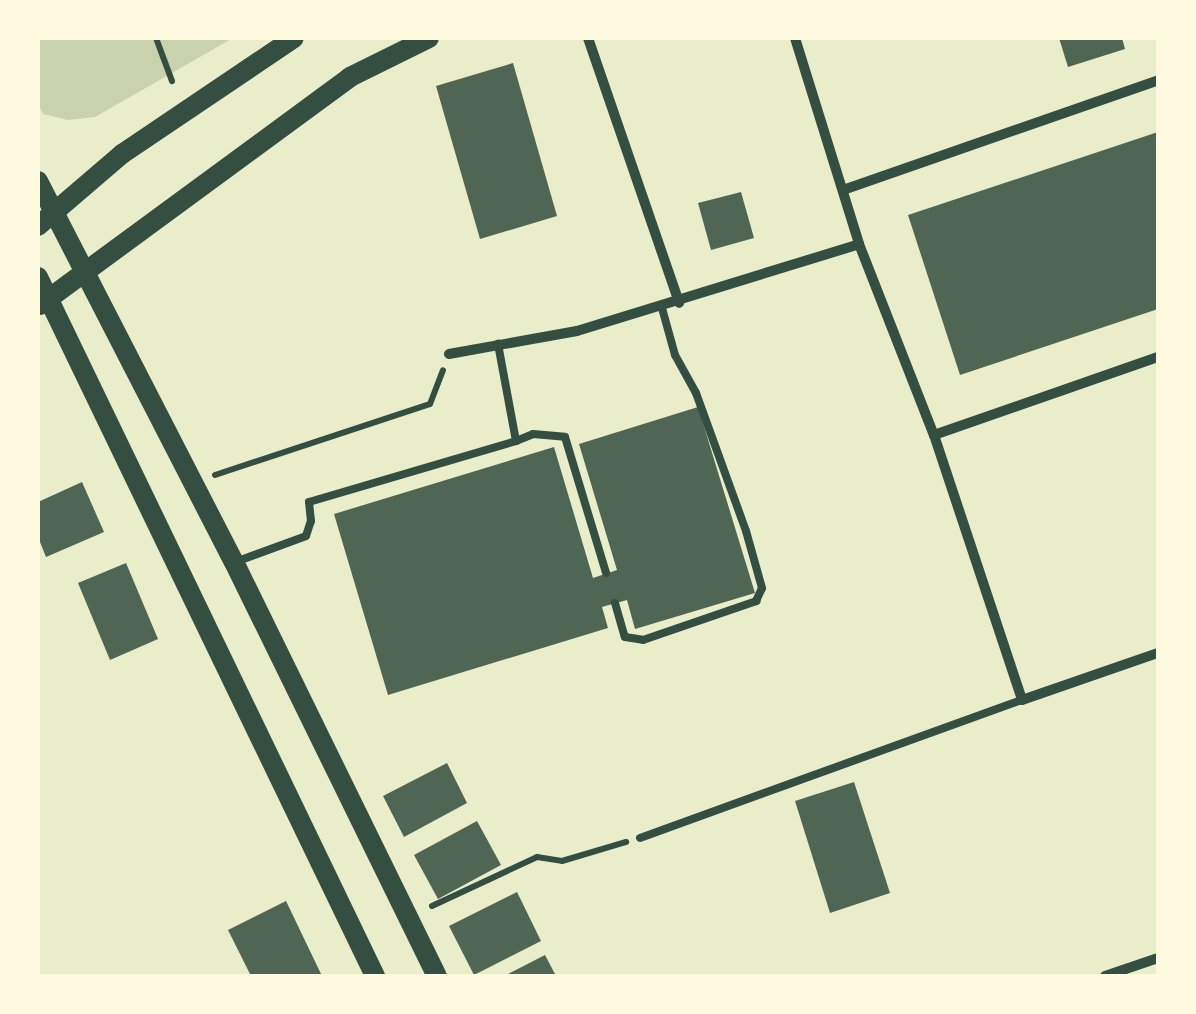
<!DOCTYPE html>
<style>
body{margin:0}
#map{position:relative;width:1196px;height:1014px;overflow:hidden;background:#e9edc9;font-family:"Sofia Sans Condensed",sans-serif}
div>[style]{position:absolute}
.green>*{inset:0;background:#cad2ad}
.building>*{inset:0;background:#4f6655}
.path>*{height:6px;margin:-3px;padding:0 3px;transform-origin:3px;border-radius:3px;background:#344e41}
.service>*{height:8px;margin:-4px;padding:0 4px;transform-origin:4px;border-radius:4px;background:#344e41}
.minor>*{height:10px;margin:-5px;padding:0 5px;transform-origin:5px;border-radius:5px;background:#344e41}
.secondary>*{height:20px;margin:-10px;padding:0 10px;transform-origin:10px;border-radius:10px;background:#344e41}
span{translate:-50% -50%;white-space:nowrap;text-align:center;line-height:1.15;-webkit-text-stroke:8px #fefae0;paint-order:stroke}
.frame{position:absolute;inset:0;border:40px solid #fefae0;pointer-events:none}
</style>
<div id="map">
<div class="green">
<i style="clip-path:polygon(38px 38px,233px 38px,95px 117px,68px 120px,43px 114px,38px 104px)"></i>
</div>
<div class="building">
<i style="clip-path:polygon(1059px 38px,1122px 38px,1125px 49px,1068px 67px)"></i>
<i style="clip-path:polygon(513px 63px,557px 216px,480px 239px,436px 86px)"></i>
<i style="clip-path:polygon(1158px 132px,1158px 309px,960px 375px,908px 215px)"></i>
<i style="clip-path:polygon(741px 192px,754px 238px,711px 250px,698px 203px)"></i>
<i style="clip-path:polygon(698px 407px,755px 593px,635px 629px,627px 600px,602px 607px,608px 628px,388px 695px,334px 514px,554px 447px,593px 578px,617px 570px,579px 444px)"></i>
<i style="clip-path:polygon(82px 482px,104px 532px,46px 557px,38px 537px,38px 502px)"></i>
<i style="clip-path:polygon(126px 563px,158px 639px,110px 660px,78px 583px)"></i>
<i style="clip-path:polygon(447px 763px,467px 803px,404px 837px,383px 796px)"></i>
<i style="clip-path:polygon(854px 782px,890px 893px,830px 913px,795px 801px)"></i>
<i style="clip-path:polygon(477px 821px,501px 865px,438px 899px,414px 855px)"></i>
<i style="clip-path:polygon(517px 892px,541px 941px,474px 975px,449px 926px)"></i>
<i style="clip-path:polygon(286px 901px,322px 976px,251px 976px,228px 930px)"></i>
<i style="clip-path:polygon(545px 955px,556px 976px,504px 976px)"></i>
</div>
<div class="path">
<i style="left:156px;top:38px;width:46px;rotate:69.6deg"></i>
<i style="left:215px;top:475px;width:226px;rotate:-18.3deg"></i>
<i style="left:430px;top:404px;width:36px;rotate:-69deg"></i>
<i style="left:432px;top:906px;width:116px;rotate:-25deg"></i>
<i style="left:537px;top:857px;width:25px;rotate:9deg"></i>
<i style="left:562px;top:861px;width:67px;rotate:-16.5deg"></i>
</div>
<div class="service">
<i style="left:516px;top:441px;width:18px;rotate:-22deg"></i>
<i style="left:533px;top:434px;width:32px;rotate:5deg"></i>
<i style="left:565px;top:437px;width:142px;rotate:73.2deg"></i>
<i style="left:238px;top:561px;width:72px;rotate:-20.2deg"></i>
<i style="left:306px;top:536px;width:16px;rotate:-72deg"></i>
<i style="left:311px;top:521px;width:19px;rotate:-96deg"></i>
<i style="left:309px;top:502px;width:216px;rotate:-16.4deg"></i>
<i style="left:516px;top:441px;width:99px;rotate:-100.5deg"></i>
<i style="left:615px;top:603px;width:35px;rotate:74deg"></i>
<i style="left:625px;top:637px;width:18px;rotate:9deg"></i>
<i style="left:643px;top:640px;width:120px;rotate:-19deg"></i>
<i style="left:756px;top:601px;width:14px;rotate:-65deg"></i>
<i style="left:762px;top:588px;width:59px;rotate:-105.7deg"></i>
<i style="left:746px;top:531px;width:147px;rotate:-109.9deg"></i>
<i style="left:696px;top:393px;width:43px;rotate:-118.9deg"></i>
<i style="left:675px;top:355px;width:49px;rotate:-105.5deg"></i>
<i style="left:640px;top:838px;width:406px;rotate:-19.9deg"></i>
</div>
<div class="minor">
<i style="left:588px;top:38px;width:280px;rotate:71deg"></i>
<i style="left:795px;top:38px;width:216px;rotate:72.7deg"></i>
<i style="left:859px;top:244px;width:205px;rotate:68.6deg"></i>
<i style="left:934px;top:435px;width:279px;rotate:71.6deg"></i>
<i style="left:1022px;top:700px;width:144px;rotate:-19.1deg"></i>
<i style="left:843px;top:190px;width:334px;rotate:-19.2deg"></i>
<i style="left:449px;top:354px;width:130px;rotate:-10.2deg"></i>
<i style="left:577px;top:331px;width:295px;rotate:-17.1deg"></i>
<i style="left:934px;top:435px;width:237px;rotate:-19.2deg"></i>
<i style="left:1105px;top:976px;width:56px;rotate:-18.8deg"></i>
</div>
<div class="secondary">
<i style="left:38px;top:181px;width:428px;rotate:62.8deg"></i>
<i style="left:234px;top:562px;width:461px;rotate:63.9deg"></i>
<i style="left:38px;top:226px;width:111px;rotate:-40.6deg"></i>
<i style="left:122px;top:154px;width:207px;rotate:-34deg"></i>
<i style="left:38px;top:277px;width:776px;rotate:64.26deg"></i>
<i style="left:40px;top:305px;width:385px;rotate:-36.3deg"></i>
<i style="left:350px;top:77px;width:88px;rotate:-26.3deg"></i>
</div>
<div class="frame"></div>
</div>
